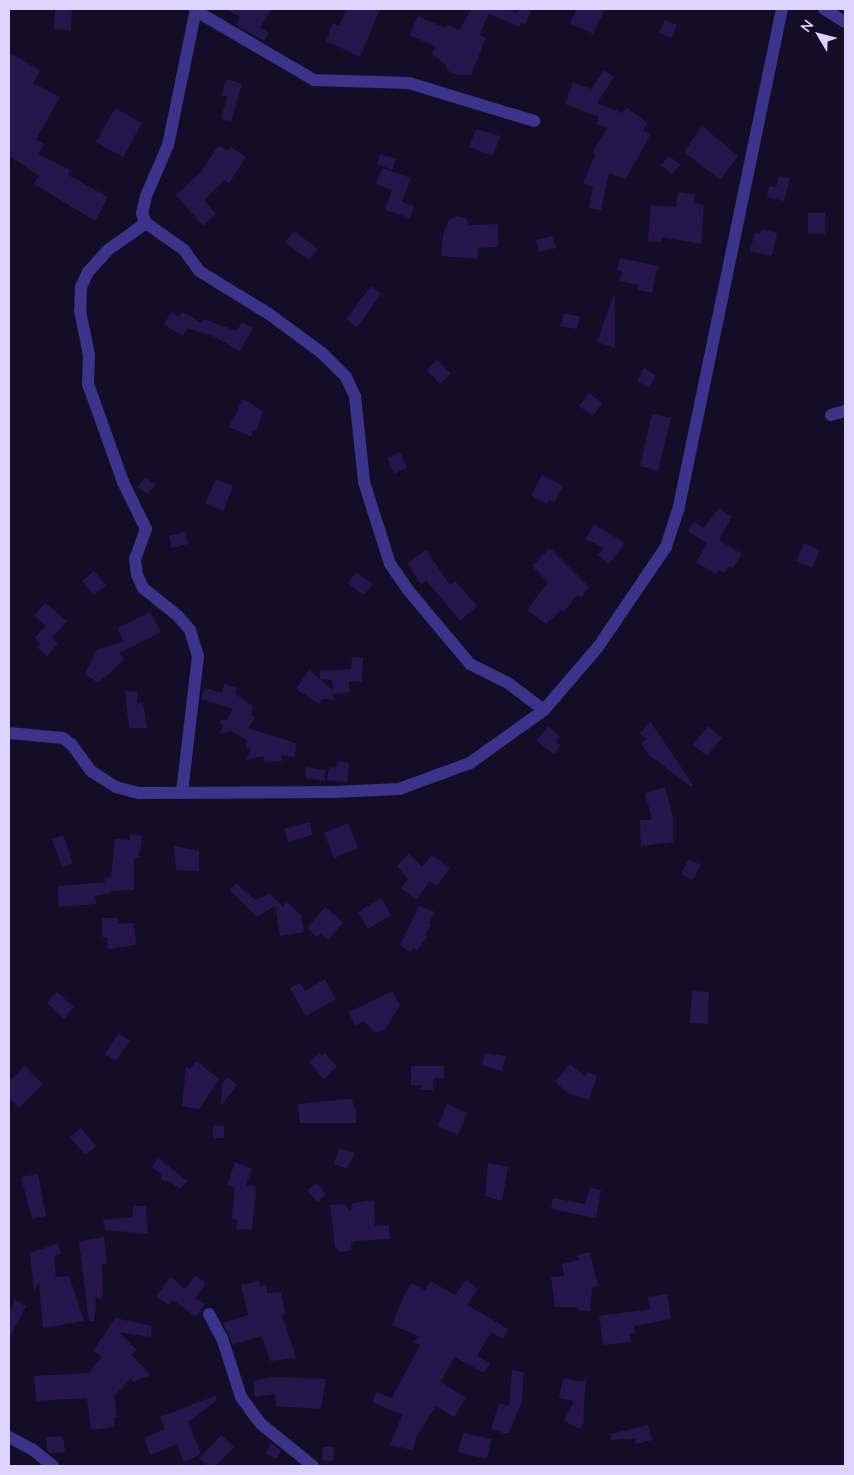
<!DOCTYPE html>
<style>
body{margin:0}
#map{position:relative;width:854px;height:1475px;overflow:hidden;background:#130d28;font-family:Lato,sans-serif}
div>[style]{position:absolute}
.building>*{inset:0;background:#25174b}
.minor>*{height:12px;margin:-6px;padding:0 6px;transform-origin:6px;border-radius:6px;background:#3d338b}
span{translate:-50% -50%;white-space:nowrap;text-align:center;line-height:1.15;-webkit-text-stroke:4.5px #130d28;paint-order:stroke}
.frame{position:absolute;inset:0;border:10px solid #dcd4ff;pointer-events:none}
.north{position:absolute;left:794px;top:10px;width:50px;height:50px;-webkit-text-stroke:4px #130d28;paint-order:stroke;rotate:307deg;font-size:14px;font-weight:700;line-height:20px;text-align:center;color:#dcd4ff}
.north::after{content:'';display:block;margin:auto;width:18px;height:22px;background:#dcd4ff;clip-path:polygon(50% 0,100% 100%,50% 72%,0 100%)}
</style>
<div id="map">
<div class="building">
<i style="clip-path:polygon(55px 9px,72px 9px,71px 30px,54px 29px)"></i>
<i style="clip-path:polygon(226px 9px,272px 9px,260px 27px,269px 33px,264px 41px,236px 25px,240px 17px)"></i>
<i style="clip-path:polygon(347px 9px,380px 9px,360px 57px,326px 41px,333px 23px,339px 26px)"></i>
<i style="clip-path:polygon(471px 9px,507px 9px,517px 13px,518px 9px,532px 9px,525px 24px,521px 23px,519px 27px,489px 14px,479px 35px,486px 38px,471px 75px,458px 75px,448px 71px,445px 64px,432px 54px,436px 47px,409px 35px,418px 16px,445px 28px,447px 25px,460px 30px)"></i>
<i style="clip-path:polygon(577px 9px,605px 9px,593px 34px,570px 23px)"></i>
<i style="clip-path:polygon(665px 20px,677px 25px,671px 38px,659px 33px)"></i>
<i style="clip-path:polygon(9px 53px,40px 70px,33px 83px,60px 97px,36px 139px,44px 144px,38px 154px,70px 170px,68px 175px,108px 197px,95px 221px,34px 184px,39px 176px,9px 156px)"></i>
<i style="clip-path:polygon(604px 70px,614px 77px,597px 103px,622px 113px,627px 108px,648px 123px,643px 130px,650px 135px,626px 179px,609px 173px,601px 210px,589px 208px,593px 187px,583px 183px,595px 155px,593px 152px,607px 128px,596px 124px,599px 117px,565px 104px,573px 82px,591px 89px)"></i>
<i style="clip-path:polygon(226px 79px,242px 84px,231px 121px,221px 119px,227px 97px,222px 95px)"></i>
<i style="clip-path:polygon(115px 108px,142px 123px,123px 157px,96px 142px)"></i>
<i style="clip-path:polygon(702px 126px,738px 156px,720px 180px,684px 152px)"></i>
<i style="clip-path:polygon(476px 129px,500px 136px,493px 156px,469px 147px)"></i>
<i style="clip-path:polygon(218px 146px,229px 150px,231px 147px,246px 157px,229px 183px,225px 180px,204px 200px,216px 214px,203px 226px,176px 195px,200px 173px)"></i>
<i style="clip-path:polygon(381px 154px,396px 159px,392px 170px,377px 164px)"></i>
<i style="clip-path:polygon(669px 156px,680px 165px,672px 174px,661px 165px)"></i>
<i style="clip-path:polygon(382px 168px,411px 178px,402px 202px,414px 206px,410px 218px,385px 210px,392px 190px,376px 184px)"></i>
<i style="clip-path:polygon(779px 176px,790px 178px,784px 201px,767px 197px,769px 186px,776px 187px)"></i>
<i style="clip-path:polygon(678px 192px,695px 194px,694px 203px,704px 205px,701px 244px,661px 237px,661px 242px,648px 241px,651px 205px,676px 207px)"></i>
<i style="clip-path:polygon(808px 213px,825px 213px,825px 234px,808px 233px)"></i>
<i style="clip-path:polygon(458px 216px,467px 219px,469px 225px,498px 224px,498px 247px,478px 248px,477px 259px,441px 256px,443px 235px,449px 220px)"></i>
<i style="clip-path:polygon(761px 229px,777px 233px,772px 256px,750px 251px,755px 232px,760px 234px)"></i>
<i style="clip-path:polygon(294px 231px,318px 249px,309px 260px,285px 242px)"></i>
<i style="clip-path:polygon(552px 236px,556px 248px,539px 252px,536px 240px)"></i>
<i style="clip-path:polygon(620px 258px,658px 266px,652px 293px,638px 290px,639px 285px,620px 281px,622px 272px,617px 270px)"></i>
<i style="clip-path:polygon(371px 286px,381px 294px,357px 327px,346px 319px)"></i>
<i style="clip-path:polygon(613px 296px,615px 296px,615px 348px,597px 342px)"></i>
<i style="clip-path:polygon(171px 312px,179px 317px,182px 312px,202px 323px,203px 319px,237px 331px,242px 322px,253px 328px,240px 351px,215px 337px,187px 328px,183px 336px,164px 325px)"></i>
<i style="clip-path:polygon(564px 313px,580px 317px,577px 329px,560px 326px)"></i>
<i style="clip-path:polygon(437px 360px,451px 373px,440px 384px,427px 370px)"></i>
<i style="clip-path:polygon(644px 368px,656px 375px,649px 388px,637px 381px)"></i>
<i style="clip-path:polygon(589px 393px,602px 403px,593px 416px,579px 406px)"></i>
<i style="clip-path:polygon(243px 399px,263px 411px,257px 430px,252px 430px,252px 437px,229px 427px)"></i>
<i style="clip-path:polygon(652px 414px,671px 418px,658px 471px,640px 466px)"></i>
<i style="clip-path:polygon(400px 452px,407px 467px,394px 474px,387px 458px)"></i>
<i style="clip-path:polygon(542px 475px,563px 486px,554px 502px,549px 500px,547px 504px,531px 495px)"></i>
<i style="clip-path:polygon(145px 477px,155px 484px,148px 494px,137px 487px)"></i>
<i style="clip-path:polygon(216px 479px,233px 486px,223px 511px,205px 503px)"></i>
<i style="clip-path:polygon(719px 508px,732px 517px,719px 540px,742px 554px,733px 568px,729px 566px,725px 573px,719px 570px,716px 574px,696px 562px,707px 544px,688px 531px,694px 522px,704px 528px)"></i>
<i style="clip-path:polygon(594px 524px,625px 543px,609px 564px,598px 555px,604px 548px,586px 539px)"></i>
<i style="clip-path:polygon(185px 532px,188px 544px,172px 548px,169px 536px)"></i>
<i style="clip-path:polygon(804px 543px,820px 550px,812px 568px,796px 561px)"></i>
<i style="clip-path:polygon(550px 548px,589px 587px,581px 598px,577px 595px,564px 612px,561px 610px,546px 624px,527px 610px,548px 582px,532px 566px)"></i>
<i style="clip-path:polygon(426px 550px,450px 585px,455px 581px,477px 606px,460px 621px,426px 580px,421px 584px,413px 573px,408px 563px)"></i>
<i style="clip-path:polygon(94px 571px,106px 585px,94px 595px,82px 581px)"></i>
<i style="clip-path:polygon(356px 572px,373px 584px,364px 595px,348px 583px)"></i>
<i style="clip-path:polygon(45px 603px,67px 621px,52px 638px,58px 643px,47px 656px,37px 647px,40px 645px,35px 637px,46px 626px,34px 616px)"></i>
<i style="clip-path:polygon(150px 612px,161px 632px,119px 653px,124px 660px,98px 683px,85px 674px,97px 649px,124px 642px,118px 628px)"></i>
<i style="clip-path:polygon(352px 657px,363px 658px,362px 682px,349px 681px,350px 692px,333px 694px,332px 680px,320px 679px,320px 671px,351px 669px)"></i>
<i style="clip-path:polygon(309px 670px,332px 690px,334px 700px,322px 699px,319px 704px,296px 689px)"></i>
<i style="clip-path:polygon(224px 684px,237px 688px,235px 694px,253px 706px,251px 715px,255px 718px,248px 728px,296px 743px,295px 757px,282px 755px,282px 761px,265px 762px,263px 756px,246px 760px,251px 750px,246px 746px,247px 740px,231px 731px,219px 734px,223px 726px,220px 723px,222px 719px,226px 721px,233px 709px,201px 699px,205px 688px,222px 693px)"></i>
<i style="clip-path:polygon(125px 691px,138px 692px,137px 704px,143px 703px,147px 728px,129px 728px)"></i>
<i style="clip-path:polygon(650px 721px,693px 785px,691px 787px,648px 754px,641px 743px,647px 739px,640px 734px)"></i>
<i style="clip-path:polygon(548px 726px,560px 736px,556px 741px,561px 745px,554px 754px,537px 741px)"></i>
<i style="clip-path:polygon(708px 726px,722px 738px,707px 756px,693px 745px)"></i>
<i style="clip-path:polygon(337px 761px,349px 763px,347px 782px,327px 780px,329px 767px,336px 768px)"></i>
<i style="clip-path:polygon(306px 767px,326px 770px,324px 781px,305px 778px)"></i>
<i style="clip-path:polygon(665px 787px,673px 817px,673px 842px,641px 846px,640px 820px,652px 820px,645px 793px)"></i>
<i style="clip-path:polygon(310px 822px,312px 835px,288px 842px,284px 829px)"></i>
<i style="clip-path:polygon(348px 823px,358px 848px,334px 858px,324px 833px)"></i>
<i style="clip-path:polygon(130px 834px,142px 836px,139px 858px,134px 857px,134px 890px,109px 891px,110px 893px,95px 896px,96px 904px,59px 907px,58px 886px,105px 882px,104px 878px,111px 877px,115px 839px,130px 840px)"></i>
<i style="clip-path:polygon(63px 835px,73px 863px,62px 867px,52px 839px)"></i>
<i style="clip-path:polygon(174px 846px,199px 851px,199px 871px,176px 870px)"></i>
<i style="clip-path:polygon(409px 854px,422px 867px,432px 855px,450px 868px,437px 886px,430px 881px,416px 900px,401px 888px,408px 879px,397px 866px)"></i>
<i style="clip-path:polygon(689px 859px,701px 865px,692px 880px,681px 874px)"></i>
<i style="clip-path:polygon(236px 883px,255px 900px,270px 894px,283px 907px,286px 902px,301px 915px,304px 932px,280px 936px,275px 906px,257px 917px,230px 890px)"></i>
<i style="clip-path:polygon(381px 898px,391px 915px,368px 929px,358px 912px)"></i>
<i style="clip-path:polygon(419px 906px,435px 912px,429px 923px,431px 924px,425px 935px,428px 936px,417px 950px,414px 948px,410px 952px,400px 945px)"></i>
<i style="clip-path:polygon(325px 907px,343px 922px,328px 940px,320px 934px,317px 937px,307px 928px)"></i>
<i style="clip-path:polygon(102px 918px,119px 918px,118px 924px,134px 923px,136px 945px,108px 949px,107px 937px,102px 937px)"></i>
<i style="clip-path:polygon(325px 979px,336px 999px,306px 1016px,290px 988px,300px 983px,305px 991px)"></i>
<i style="clip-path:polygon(393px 991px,400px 1005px,384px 1031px,375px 1033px,364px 1021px,355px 1026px,349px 1012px)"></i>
<i style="clip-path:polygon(692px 991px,709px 992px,708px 1024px,690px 1023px)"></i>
<i style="clip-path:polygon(57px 992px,74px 1007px,64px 1019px,47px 1003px)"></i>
<i style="clip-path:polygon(118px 1033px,130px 1040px,116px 1061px,105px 1054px)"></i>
<i style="clip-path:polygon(319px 1053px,322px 1056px,325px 1053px,337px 1066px,324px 1079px,309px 1062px)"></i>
<i style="clip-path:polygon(485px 1053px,506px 1056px,502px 1071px,482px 1065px)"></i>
<i style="clip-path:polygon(196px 1061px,219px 1079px,199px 1109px,182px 1106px,186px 1066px,190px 1069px)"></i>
<i style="clip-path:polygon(570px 1064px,585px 1076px,587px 1072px,597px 1076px,589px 1100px,568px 1093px,555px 1082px)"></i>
<i style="clip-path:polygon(24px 1066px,43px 1084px,19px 1108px,9px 1098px,9px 1082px)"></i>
<i style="clip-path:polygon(411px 1066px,444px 1066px,444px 1078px,433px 1078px,433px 1090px,420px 1090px,421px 1085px,411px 1085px)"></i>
<i style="clip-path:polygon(227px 1077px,237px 1085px,221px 1106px,222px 1084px)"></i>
<i style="clip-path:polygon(345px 1099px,351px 1099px,357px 1112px,356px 1123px,300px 1123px,298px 1104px)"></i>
<i style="clip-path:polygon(447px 1104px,467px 1113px,458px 1135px,438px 1126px)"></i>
<i style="clip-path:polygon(213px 1125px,224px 1126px,224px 1138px,213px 1138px)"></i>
<i style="clip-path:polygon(81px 1128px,96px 1146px,85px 1155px,70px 1137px)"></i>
<i style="clip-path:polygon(339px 1148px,355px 1153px,347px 1168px,334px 1164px)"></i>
<i style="clip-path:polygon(158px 1158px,186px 1180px,188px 1181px,180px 1189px,169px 1181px,161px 1180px,161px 1174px,152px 1167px)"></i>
<i style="clip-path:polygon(235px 1162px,252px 1169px,246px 1185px,256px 1186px,252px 1230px,236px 1229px,237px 1220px,232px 1219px,235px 1188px,227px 1185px)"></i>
<i style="clip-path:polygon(488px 1163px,508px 1167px,502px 1201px,485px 1196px)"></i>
<i style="clip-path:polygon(38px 1174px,46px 1216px,32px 1219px,21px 1177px)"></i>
<i style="clip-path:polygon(317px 1183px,326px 1194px,318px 1202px,307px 1190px)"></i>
<i style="clip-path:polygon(590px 1188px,601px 1190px,596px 1218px,551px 1209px,553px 1198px,585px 1204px)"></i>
<i style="clip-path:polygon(374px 1200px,375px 1226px,389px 1225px,390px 1239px,355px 1241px,351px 1244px,352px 1250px,339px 1252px,335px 1247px,330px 1205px,345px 1204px,351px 1212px,352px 1203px)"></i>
<i style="clip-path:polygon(133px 1206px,146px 1206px,148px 1234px,105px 1230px,103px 1220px,133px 1217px)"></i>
<i style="clip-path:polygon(104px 1237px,107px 1264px,102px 1264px,103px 1299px,96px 1298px,94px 1321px,89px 1321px,79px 1241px)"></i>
<i style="clip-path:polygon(58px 1243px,61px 1254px,54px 1257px,56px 1277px,69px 1276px,84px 1321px,43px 1328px,39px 1281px,34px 1291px,30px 1253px)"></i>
<i style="clip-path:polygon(590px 1252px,598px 1286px,592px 1288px,590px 1311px,578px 1310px,578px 1307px,555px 1307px,551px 1277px,564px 1276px,562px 1264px,579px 1260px,577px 1255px)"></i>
<i style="clip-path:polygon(195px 1275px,206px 1283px,195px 1298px,205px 1304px,196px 1317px,173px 1300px,169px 1305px,156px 1296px,171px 1277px,185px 1289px)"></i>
<i style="clip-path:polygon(466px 1280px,478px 1289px,467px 1305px,508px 1329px,503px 1339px,491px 1332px,477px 1356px,490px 1363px,484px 1373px,454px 1357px,441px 1382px,466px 1398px,454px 1417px,436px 1406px,416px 1437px,413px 1450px,390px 1445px,402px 1415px,372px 1402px,377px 1392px,392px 1398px,420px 1345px,414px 1342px,418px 1336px,392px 1325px,404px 1295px,411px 1283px,425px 1290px,430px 1281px,455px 1295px)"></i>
<i style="clip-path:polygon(259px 1281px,260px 1286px,267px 1285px,267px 1293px,281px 1292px,285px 1314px,282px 1315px,296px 1358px,270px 1361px,262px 1336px,233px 1345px,223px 1323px,248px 1315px,241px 1285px)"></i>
<i style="clip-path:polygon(667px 1294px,671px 1319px,634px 1326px,635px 1333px,630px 1334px,631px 1342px,603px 1345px,599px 1316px,650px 1309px,648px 1297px)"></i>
<i style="clip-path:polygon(15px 1300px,26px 1306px,9px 1338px,9px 1311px)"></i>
<i style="clip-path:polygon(115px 1318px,152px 1326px,151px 1337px,118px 1332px,137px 1350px,131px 1355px,151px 1375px,133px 1382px,132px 1378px,115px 1395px,117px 1417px,114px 1417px,115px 1427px,91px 1430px,87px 1398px,36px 1401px,34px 1376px,89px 1373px,102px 1356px,93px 1351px)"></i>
<i style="clip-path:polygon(512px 1370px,524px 1372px,522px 1401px,509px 1433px,503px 1433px,491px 1429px,499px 1403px,509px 1406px)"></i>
<i style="clip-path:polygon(586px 1375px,583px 1423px,580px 1429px,564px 1421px,574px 1401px,559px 1398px,563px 1378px,583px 1382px)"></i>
<i style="clip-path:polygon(273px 1377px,326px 1379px,321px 1409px,276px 1406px,275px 1394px,255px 1397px,253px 1381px)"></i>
<i style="clip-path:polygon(215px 1396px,217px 1400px,188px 1422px,201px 1454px,184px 1462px,177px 1444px,150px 1455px,144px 1438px,165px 1429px,160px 1417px)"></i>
<i style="clip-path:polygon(648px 1425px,652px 1440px,636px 1444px,635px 1439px,611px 1440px,610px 1434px)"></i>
<i style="clip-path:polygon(463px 1433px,491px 1439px,487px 1459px,458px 1452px)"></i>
<i style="clip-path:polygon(221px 1435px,234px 1447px,215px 1466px,208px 1466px,199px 1458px)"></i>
<i style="clip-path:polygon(63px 1436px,65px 1452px,50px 1453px,47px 1450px,46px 1437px)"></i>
<i style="clip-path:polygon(271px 1443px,281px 1450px,277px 1459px,266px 1454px)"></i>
<i style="clip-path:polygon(323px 1447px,334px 1447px,333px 1461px,322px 1460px)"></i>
</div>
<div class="minor">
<i style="left:196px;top:9px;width:139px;rotate:101.6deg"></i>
<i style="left:168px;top:145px;width:56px;rotate:113.3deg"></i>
<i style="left:146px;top:196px;width:18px;rotate:103deg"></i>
<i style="left:142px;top:214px;width:10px;rotate:66deg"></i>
<i style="left:146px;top:223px;width:47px;rotate:35.4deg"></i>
<i style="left:184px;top:250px;width:26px;rotate:54deg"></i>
<i style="left:199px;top:271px;width:82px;rotate:31.6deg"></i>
<i style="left:269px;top:314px;width:66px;rotate:36.3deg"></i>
<i style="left:322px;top:353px;width:34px;rotate:45deg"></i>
<i style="left:346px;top:377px;width:21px;rotate:65deg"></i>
<i style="left:355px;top:396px;width:86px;rotate:84deg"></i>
<i style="left:364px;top:482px;width:86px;rotate:72.4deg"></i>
<i style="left:390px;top:564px;width:32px;rotate:55deg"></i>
<i style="left:408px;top:590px;width:97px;rotate:50deg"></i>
<i style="left:470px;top:664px;width:42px;rotate:26.6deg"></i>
<i style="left:508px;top:683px;width:45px;rotate:36.9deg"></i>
<i style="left:824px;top:9px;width:25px;rotate:32deg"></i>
<i style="left:196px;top:11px;width:137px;rotate:30.3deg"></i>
<i style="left:314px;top:80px;width:95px;rotate:1.8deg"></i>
<i style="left:409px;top:83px;width:131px;rotate:16.9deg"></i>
<i style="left:146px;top:223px;width:47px;rotate:144.6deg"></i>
<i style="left:108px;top:250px;width:30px;rotate:132deg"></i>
<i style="left:88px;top:272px;width:17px;rotate:115deg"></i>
<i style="left:81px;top:287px;width:24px;rotate:92deg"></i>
<i style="left:80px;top:311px;width:45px;rotate:78.4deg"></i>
<i style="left:89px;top:355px;width:29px;rotate:92deg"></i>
<i style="left:88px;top:384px;width:104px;rotate:70.3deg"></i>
<i style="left:123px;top:482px;width:52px;rotate:63.9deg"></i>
<i style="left:146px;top:529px;width:32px;rotate:110deg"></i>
<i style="left:135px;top:559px;width:16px;rotate:83deg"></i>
<i style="left:137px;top:575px;width:14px;rotate:65deg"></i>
<i style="left:143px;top:588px;width:45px;rotate:38.7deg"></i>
<i style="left:178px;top:616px;width:18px;rotate:49deg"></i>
<i style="left:190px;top:630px;width:27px;rotate:73deg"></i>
<i style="left:198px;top:656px;width:138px;rotate:96.7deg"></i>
<i style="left:831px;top:415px;width:15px;rotate:-16deg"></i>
<i style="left:9px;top:733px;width:54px;rotate:5.3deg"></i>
<i style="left:63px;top:738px;width:11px;rotate:38deg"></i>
<i style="left:72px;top:745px;width:32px;rotate:54deg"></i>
<i style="left:91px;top:771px;width:30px;rotate:33deg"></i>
<i style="left:116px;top:787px;width:24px;rotate:15deg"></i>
<i style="left:139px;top:793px;width:195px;rotate:-0.3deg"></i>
<i style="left:334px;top:792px;width:65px;rotate:-2.6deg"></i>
<i style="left:399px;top:789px;width:76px;rotate:-20.1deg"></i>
<i style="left:470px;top:763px;width:91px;rotate:-35.6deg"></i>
<i style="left:544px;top:710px;width:83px;rotate:-49.4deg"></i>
<i style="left:598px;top:647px;width:121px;rotate:-55.8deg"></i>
<i style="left:666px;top:547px;width:38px;rotate:-72deg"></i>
<i style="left:678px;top:511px;width:513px;rotate:-78.3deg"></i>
<i style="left:209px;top:1314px;width:27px;rotate:62deg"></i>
<i style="left:222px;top:1338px;width:62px;rotate:72.1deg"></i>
<i style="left:241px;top:1397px;width:17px;rotate:54deg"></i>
<i style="left:251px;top:1411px;width:16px;rotate:52deg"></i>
<i style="left:261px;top:1424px;width:67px;rotate:38.9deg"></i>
<i style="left:9px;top:1437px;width:26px;rotate:28deg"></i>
<i style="left:32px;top:1449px;width:27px;rotate:39deg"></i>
</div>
<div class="frame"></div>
<div class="north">N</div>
</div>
